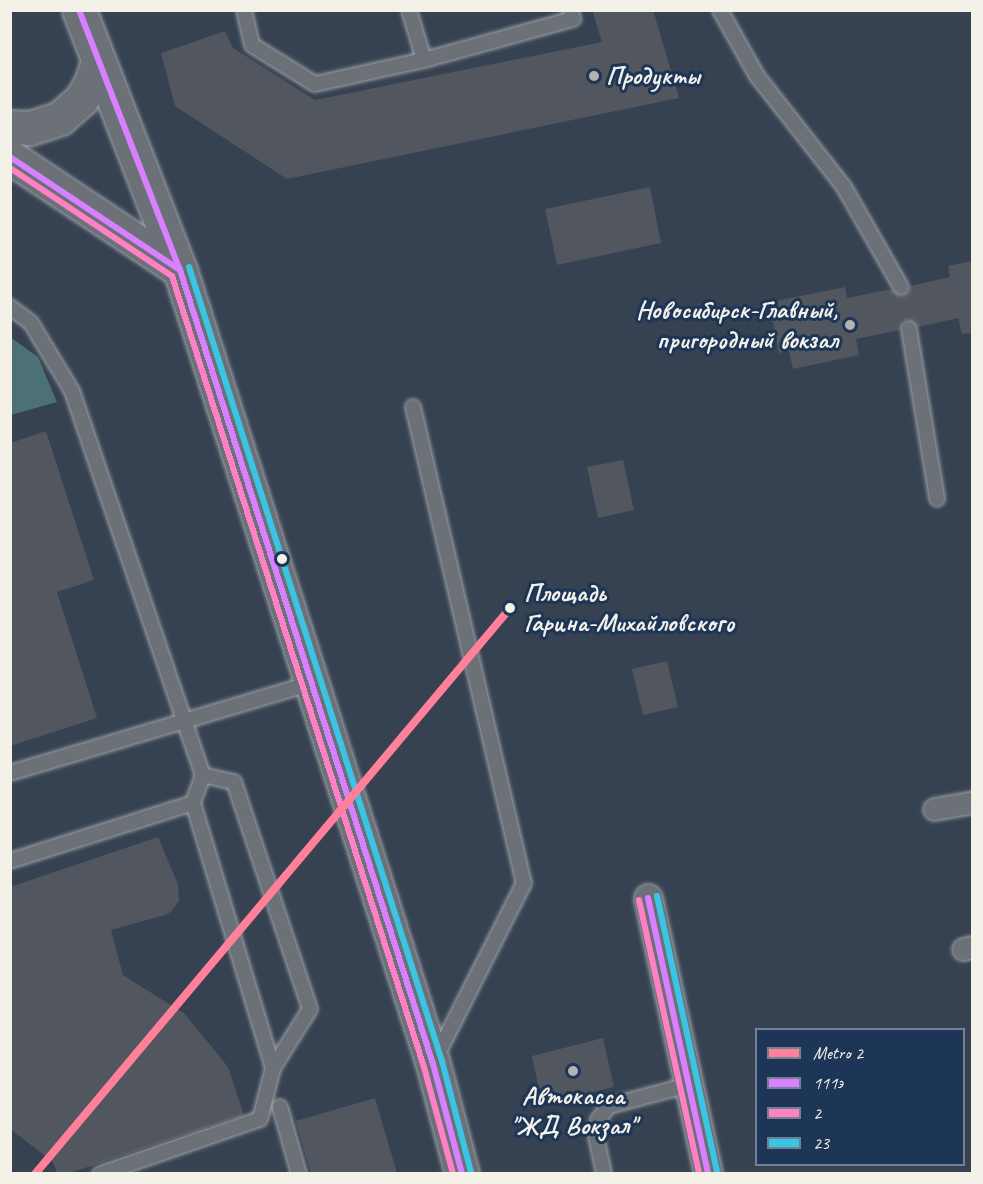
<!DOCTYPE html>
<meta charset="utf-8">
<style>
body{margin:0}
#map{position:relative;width:983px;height:1184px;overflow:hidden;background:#364151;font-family:Caveat,sans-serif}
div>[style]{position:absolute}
.green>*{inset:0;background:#4b7075}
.building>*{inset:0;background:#51565f}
.roads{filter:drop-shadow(0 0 2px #9ca1a6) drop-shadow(0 0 2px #9ca1a6)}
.service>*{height:14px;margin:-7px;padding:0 7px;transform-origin:7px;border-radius:7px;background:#6c7077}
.pedestrian>*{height:21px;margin:-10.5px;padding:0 10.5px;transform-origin:10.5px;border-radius:10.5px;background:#6c7077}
.minor>*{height:27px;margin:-13.5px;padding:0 13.5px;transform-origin:13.5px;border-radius:13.5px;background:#6c7077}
.tertiary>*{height:33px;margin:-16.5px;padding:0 16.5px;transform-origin:16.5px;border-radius:16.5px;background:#6c7077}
.secondary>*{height:33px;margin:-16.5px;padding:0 16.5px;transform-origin:16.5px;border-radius:16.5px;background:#6c7077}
.bus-1>*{height:6px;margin:-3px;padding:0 3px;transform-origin:3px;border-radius:3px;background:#d880ff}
.bus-2>*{height:6px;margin:-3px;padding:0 3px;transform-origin:3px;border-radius:3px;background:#ff80c5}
.bus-3>*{height:6px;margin:-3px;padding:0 3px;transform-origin:3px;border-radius:3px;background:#3ac5e4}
.metro-1>*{height:8px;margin:-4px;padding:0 4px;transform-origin:4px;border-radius:4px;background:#ff8098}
.dots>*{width:16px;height:16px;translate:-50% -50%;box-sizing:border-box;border:3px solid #1d3557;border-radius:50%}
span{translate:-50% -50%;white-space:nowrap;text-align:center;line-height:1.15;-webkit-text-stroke:6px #1d3557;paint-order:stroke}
.poi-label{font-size:26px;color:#f4f1e8;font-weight:700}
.left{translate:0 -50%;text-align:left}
.right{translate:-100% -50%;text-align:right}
.stop-label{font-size:26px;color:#f4f1e8;font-weight:700}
.frame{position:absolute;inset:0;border:12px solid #f4f1e8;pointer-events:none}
.legend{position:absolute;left:755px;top:1028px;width:210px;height:138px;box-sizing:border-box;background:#1d3557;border:2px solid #738091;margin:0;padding:8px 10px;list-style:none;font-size:18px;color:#f4f1e8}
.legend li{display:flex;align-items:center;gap:12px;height:30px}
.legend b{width:30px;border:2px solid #738091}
</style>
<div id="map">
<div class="green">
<i style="clip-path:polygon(10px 337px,38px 357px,57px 402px,11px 415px)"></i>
</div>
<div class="building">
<i style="clip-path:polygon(592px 10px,653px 10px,679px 98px,287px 179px,175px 106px,161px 53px,225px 31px,233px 48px,315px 100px,602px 42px)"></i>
<i style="clip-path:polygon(650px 187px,661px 243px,557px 265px,545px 209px)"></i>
<i style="clip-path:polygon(972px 261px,972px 333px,962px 334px,958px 318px,918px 327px,908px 320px,903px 322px,900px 330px,856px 339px,859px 355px,793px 369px,789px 351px,779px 353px,771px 313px,779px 312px,776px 301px,845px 287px,847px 298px,892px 289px,902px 296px,908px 292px,910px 286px,950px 277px,948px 266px)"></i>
<i style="clip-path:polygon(46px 431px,94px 580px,57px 592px,97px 718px,10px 746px,10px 443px)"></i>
<i style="clip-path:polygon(623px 460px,634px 510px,598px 518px,587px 467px)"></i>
<i style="clip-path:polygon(667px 661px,678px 707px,643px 715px,632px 669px)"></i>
<i style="clip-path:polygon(158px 837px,178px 884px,179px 901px,171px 912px,165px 915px,111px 930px,123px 975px,185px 1014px,228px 1067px,244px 1115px,70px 1173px,57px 1173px,53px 1162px,10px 1129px,10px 887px)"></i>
<i style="clip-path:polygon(603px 1038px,614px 1087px,542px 1104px,532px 1056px)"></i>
<i style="clip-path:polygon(375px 1098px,397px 1173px,311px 1173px,296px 1121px)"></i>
</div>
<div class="roads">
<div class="service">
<i style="left:244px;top:10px;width:36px;rotate:77deg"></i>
<i style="left:252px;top:45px;width:74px;rotate:31.8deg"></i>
<i style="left:315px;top:84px;width:112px;rotate:-12.4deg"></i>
<i style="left:409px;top:10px;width:52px;rotate:73.3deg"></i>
<i style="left:424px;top:60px;width:155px;rotate:-15.4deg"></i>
<i style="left:573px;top:19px;width:9px;rotate:-103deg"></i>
<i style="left:720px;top:10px;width:76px;rotate:60.7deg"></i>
<i style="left:757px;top:76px;width:141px;rotate:51.9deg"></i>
<i style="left:844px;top:187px;width:115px;rotate:60.3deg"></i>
<i style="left:10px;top:307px;width:26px;rotate:37deg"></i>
<i style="left:31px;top:323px;width:79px;rotate:58.9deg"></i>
<i style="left:72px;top:391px;width:406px;rotate:71.2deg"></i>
<i style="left:203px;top:775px;width:32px;rotate:13deg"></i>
<i style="left:234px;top:782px;width:239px;rotate:71.5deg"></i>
<i style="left:310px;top:1009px;width:70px;rotate:122.1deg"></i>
<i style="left:273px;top:1068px;width:53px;rotate:104.3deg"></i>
<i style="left:260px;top:1119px;width:169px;rotate:161deg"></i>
<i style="left:909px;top:329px;width:172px;rotate:80.6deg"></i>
<i style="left:413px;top:407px;width:489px;rotate:76.9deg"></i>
<i style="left:524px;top:883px;width:195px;rotate:116.8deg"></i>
<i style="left:10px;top:773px;width:315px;rotate:-16.6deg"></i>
<i style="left:203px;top:775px;width:30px;rotate:110deg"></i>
<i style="left:193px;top:803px;width:277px;rotate:73.2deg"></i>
<i style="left:10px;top:861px;width:192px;rotate:-17.6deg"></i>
<i style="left:280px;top:1107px;width:70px;rotate:74.2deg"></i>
<i style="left:604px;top:1174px;width:38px;rotate:-102deg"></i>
<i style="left:596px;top:1137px;width:17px;rotate:-83deg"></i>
<i style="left:598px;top:1120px;width:18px;rotate:-52deg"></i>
<i style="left:609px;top:1106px;width:82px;rotate:-14.9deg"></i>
</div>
<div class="pedestrian">
<i style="left:934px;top:809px;width:39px;rotate:-10deg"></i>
<i style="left:963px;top:949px;width:9px;rotate:-13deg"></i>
</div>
<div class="minor">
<i style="left:648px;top:898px;width:282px;rotate:77.7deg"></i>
</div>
<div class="tertiary">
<i style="left:79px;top:10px;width:279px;rotate:68.8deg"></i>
<i style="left:10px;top:127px;width:20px;rotate:3deg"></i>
<i style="left:30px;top:128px;width:32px;rotate:-18deg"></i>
<i style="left:60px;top:118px;width:28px;rotate:-41deg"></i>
<i style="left:81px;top:100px;width:20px;rotate:-60deg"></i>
<i style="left:91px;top:83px;width:23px;rotate:-72deg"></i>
</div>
<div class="secondary">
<i style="left:10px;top:157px;width:204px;rotate:33.6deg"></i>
<i style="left:180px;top:270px;width:833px;rotate:72.33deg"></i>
<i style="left:433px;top:1064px;width:114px;rotate:75.2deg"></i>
</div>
</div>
<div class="bus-1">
<i style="left:79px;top:10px;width:279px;rotate:68.8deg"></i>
<i style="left:180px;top:270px;width:833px;rotate:72.33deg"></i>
<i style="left:433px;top:1064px;width:114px;rotate:75.2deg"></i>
<i style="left:10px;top:157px;width:204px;rotate:33.6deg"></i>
<i style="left:648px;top:898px;width:282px;rotate:77.7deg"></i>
</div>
<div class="bus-2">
<i style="left:10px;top:168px;width:195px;rotate:33.7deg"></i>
<i style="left:172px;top:276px;width:830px;rotate:72.33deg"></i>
<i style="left:424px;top:1067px;width:111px;rotate:74.8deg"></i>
<i style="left:639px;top:900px;width:280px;rotate:77.6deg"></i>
</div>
<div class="bus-3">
<i style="left:189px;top:267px;width:833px;rotate:72.33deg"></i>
<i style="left:442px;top:1061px;width:115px;rotate:75.4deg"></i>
<i style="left:657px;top:896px;width:282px;rotate:77.7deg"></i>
</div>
<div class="metro-1">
<i style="left:35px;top:1174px;width:742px;rotate:-49.98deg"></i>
</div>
<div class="dots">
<i style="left:594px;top:76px;background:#b2b3b3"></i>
<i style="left:850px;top:325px;background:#b2b3b3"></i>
<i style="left:282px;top:559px;background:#f4f1e8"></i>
<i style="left:510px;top:608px;background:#f4f1e8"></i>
<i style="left:573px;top:1071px;background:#b2b3b3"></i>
</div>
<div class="poi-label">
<span class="left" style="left:606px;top:76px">Продукты</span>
<span class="right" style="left:838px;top:325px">Новосибирск-Главный,<br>пригородный вокзал</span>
<span style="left:573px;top:1111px">Автокасса<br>"ЖД Вокзал"</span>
</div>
<div class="stop-label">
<span class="left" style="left:524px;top:608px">Площадь<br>Гарина-Михайловского</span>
</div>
<div class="frame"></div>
<ul class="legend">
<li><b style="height:8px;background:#ff8098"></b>Metro 2</li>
<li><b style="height:8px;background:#d880ff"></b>111э</li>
<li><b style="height:8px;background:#ff80c5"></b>2</li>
<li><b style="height:8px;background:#3ac5e4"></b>23</li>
</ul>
</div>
